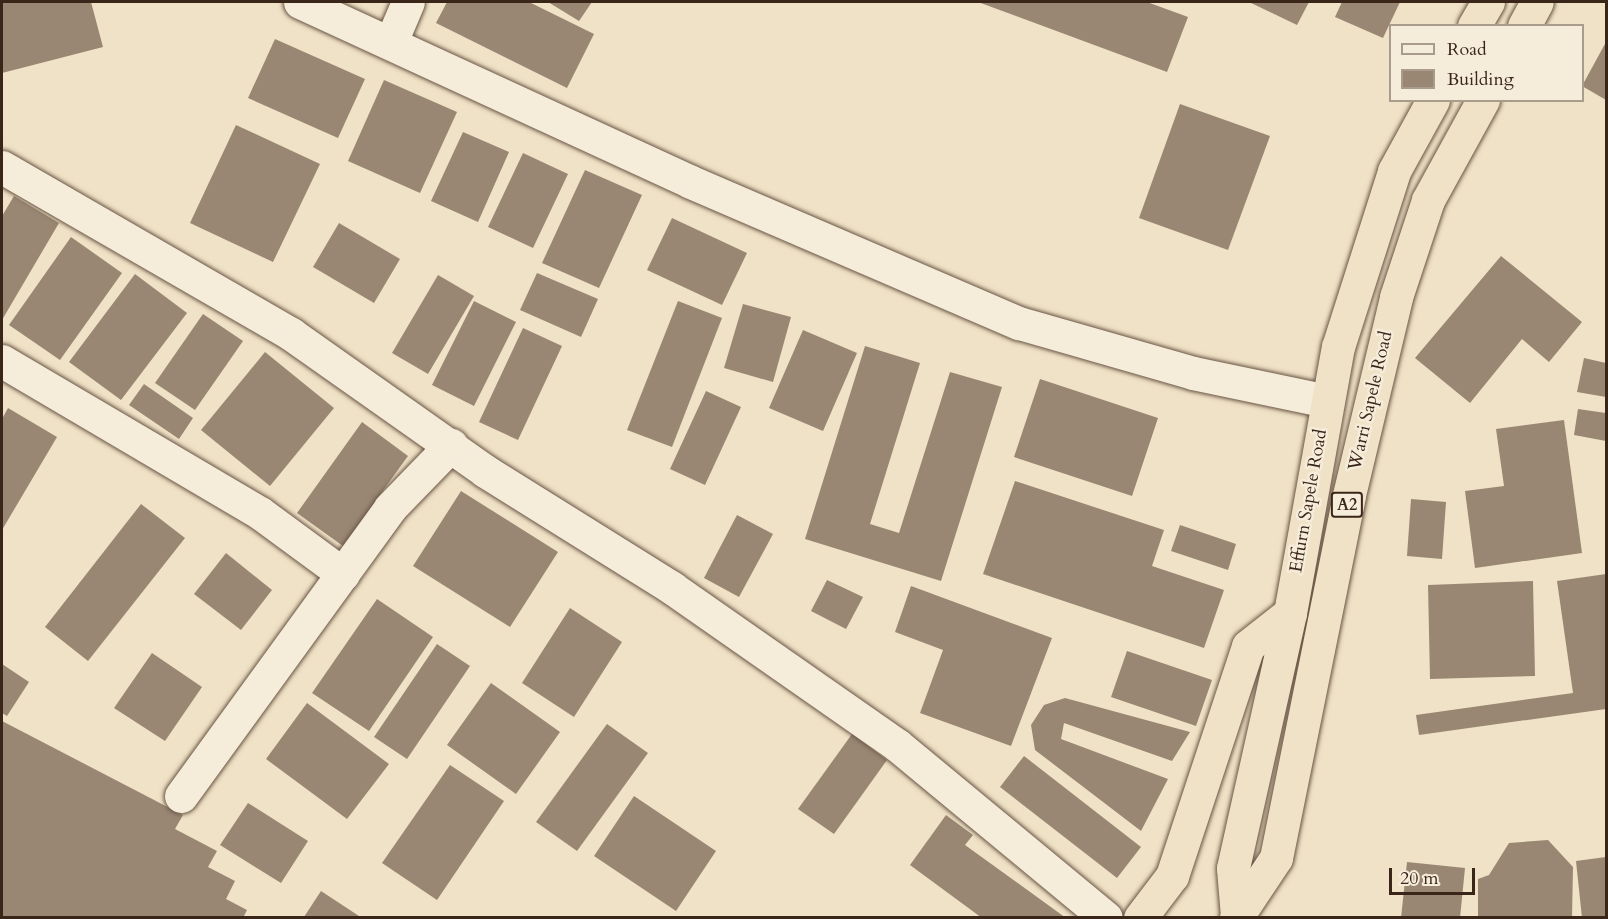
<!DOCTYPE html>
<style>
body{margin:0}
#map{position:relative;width:1608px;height:919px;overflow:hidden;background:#f0e2c6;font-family:Cardo,serif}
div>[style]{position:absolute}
.building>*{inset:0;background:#998773}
.roads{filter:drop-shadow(0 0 2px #685444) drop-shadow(0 0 2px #685444)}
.minor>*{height:33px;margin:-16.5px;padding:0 16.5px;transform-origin:16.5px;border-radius:16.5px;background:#f5ecda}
.highway>*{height:33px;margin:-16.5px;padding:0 16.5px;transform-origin:16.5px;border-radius:16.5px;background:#f0e2c6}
span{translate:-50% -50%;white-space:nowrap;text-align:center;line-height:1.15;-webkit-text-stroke:5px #f5ecda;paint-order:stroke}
.shield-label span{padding:2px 4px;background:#f5ecda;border:2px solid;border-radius:4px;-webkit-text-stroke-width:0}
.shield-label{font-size:16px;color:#3a2519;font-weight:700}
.street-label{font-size:18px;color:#3a2519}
.frame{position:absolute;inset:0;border:3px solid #3a2519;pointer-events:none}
.legend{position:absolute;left:1389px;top:24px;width:195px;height:78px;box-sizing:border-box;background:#f5ecda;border:2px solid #aa9c8d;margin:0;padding:8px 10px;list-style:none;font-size:18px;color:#3a2519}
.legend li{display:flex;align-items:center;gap:12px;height:30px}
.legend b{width:30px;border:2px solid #aa9c8d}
.scale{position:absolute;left:1389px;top:868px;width:86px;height:27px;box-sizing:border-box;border:3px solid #3a2519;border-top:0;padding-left:8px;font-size:18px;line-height:21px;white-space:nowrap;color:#3a2519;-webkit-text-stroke:4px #f5ecda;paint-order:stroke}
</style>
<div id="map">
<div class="building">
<i style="clip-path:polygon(2px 2px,91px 2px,103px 47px,2px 73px)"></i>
<i style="clip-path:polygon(447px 2px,529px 2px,594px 34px,567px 88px,436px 23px)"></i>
<i style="clip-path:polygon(548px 2px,592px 2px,579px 21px)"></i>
<i style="clip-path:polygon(978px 2px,1147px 2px,1188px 17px,1167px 72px)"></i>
<i style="clip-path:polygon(1249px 2px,1309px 2px,1297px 25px)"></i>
<i style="clip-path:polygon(1342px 2px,1400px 2px,1383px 38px,1335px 17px)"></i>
<i style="clip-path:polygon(275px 39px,365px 79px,338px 138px,248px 98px)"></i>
<i style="clip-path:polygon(1606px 42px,1606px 100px,1582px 86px)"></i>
<i style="clip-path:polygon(384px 80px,457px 112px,420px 193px,348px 161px)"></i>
<i style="clip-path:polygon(1180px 104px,1270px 136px,1228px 250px,1139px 218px)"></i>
<i style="clip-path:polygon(236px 125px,320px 164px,273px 262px,190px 223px)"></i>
<i style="clip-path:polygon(463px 132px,509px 152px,478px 222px,431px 201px)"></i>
<i style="clip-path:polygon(523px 153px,568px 174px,533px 248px,488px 227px)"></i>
<i style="clip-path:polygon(585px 170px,642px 195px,599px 288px,542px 263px)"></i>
<i style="clip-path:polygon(14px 196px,59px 223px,2px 320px,2px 216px)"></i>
<i style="clip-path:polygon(672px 218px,747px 253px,722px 305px,647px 270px)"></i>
<i style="clip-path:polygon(339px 223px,400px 259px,374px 303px,313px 267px)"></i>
<i style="clip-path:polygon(71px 237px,122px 273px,60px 360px,9px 325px)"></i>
<i style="clip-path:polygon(1501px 256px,1582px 322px,1549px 362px,1522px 339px,1470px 403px,1415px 358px)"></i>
<i style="clip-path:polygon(537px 273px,598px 299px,581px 337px,520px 310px)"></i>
<i style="clip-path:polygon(135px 274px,187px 313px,121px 400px,69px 362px)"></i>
<i style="clip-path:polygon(438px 275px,474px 296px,428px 374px,392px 353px)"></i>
<i style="clip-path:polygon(474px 301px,516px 322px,474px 406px,432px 385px)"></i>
<i style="clip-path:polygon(678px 301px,722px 318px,672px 447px,627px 430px)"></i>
<i style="clip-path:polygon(743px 304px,791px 317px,773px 382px,724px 368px)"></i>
<i style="clip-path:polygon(203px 314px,243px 341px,195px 410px,155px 383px)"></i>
<i style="clip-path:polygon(523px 328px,562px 346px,518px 440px,479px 422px)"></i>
<i style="clip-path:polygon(803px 330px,857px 353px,823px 431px,769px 408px)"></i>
<i style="clip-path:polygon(865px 346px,920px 363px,870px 524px,899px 533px,950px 372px,1002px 387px,941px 581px,805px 539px)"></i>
<i style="clip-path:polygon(265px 352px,334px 408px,270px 486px,201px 430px)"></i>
<i style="clip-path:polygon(1584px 358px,1606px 363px,1606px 397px,1577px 392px)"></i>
<i style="clip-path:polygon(1040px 379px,1158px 418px,1132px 496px,1014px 457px)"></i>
<i style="clip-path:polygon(144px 384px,193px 418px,179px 439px,129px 405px)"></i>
<i style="clip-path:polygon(706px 391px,741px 407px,705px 485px,670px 469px)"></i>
<i style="clip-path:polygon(8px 408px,57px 437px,2px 530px,2px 419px)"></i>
<i style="clip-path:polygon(1578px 409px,1606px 413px,1606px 441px,1574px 435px)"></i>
<i style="clip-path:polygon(1564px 420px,1582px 553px,1475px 568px,1465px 491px,1504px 486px,1496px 429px)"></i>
<i style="clip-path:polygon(362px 422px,408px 456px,343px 546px,297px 513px)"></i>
<i style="clip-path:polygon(1015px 481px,1164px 530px,1152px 566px,1224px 590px,1204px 648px,983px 574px)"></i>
<i style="clip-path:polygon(461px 491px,558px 552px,510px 627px,413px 566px)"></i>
<i style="clip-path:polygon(1411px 499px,1446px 502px,1442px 559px,1407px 556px)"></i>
<i style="clip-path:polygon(141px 504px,185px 538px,88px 661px,45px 627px)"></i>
<i style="clip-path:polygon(737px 515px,773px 534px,739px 597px,704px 578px)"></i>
<i style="clip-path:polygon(1180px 525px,1236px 544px,1228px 570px,1171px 551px)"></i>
<i style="clip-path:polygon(226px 553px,272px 590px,241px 630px,194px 594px)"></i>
<i style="clip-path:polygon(1606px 574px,1606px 709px,1419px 735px,1416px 715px,1573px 693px,1557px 581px)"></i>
<i style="clip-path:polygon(827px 580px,863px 597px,846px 629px,811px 611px)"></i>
<i style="clip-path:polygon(1533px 581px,1535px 676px,1430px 679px,1428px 585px)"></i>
<i style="clip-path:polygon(911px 586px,1052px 638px,1011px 746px,920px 713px,943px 650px,895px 632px)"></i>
<i style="clip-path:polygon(377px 599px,433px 637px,369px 731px,312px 693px)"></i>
<i style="clip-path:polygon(570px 608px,622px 642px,574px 717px,522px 683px)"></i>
<i style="clip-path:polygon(437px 644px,470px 666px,407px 759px,374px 737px)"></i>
<i style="clip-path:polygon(1127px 651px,1212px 680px,1196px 726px,1111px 697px)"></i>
<i style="clip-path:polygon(152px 653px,202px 687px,165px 741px,114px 708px)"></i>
<i style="clip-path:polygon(2px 664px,29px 682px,7px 716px,2px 713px)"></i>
<i style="clip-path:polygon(491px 683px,560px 732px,516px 794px,447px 745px)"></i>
<i style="clip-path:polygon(1065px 698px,1190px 732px,1172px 761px,1064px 723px,1061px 739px,1168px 779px,1141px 831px,1035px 750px,1031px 725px,1044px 705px)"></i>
<i style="clip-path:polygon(307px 703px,389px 764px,347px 819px,266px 759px)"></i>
<i style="clip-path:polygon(2px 721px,183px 815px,175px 829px,217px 851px,208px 867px,235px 881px,226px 899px,247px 910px,243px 918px,2px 918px)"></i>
<i style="clip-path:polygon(607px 724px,648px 753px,577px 851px,536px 822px)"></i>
<i style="clip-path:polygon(852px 734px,887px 760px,834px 834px,798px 809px)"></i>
<i style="clip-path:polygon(1024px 756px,1141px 847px,1117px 878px,1000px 787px)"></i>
<i style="clip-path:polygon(450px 765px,504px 801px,437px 900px,382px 863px)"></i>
<i style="clip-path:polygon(634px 796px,716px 851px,676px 911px,594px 856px)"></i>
<i style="clip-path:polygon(248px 803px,308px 841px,281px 883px,220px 845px)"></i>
<i style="clip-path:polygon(946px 815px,973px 835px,965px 845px,1066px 918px,982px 918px,910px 865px)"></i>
<i style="clip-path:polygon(1548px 840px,1573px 867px,1572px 918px,1478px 918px,1478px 879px,1489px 875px,1509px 843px)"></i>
<i style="clip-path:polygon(1606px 857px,1606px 918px,1582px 918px,1576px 861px)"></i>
<i style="clip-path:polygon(1407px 862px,1465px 868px,1460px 918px,1401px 918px)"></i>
<i style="clip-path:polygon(321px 891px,362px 918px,304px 917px)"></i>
</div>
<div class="roads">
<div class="minor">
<i style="left:300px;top:2px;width:430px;rotate:24.7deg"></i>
<i style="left:691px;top:182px;width:357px;rotate:23.3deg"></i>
<i style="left:1019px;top:323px;width:181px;rotate:16deg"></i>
<i style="left:1193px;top:373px;width:137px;rotate:11.8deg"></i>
<i style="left:391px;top:42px;width:43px;rotate:-67deg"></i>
<i style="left:2px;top:167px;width:334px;rotate:30deg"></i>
<i style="left:291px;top:334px;width:237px;rotate:35.2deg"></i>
<i style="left:485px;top:471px;width:221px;rotate:32deg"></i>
<i style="left:672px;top:588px;width:274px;rotate:34.9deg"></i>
<i style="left:897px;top:745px;width:271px;rotate:39.6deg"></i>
<i style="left:2px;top:361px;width:299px;rotate:30.5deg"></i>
<i style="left:260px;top:513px;width:103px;rotate:36.3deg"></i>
<i style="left:181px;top:796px;width:356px;rotate:-54deg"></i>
<i style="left:390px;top:508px;width:88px;rotate:-45.9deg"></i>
</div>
<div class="highway">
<i style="left:1474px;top:26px;width:28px;rotate:-60deg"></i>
<i style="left:1524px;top:26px;width:27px;rotate:-62deg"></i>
<i style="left:1237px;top:916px;width:48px;rotate:-94.8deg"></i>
<i style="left:1233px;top:868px;width:261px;rotate:-77.4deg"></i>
<i style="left:1290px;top:613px;width:270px;rotate:-79.8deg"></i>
<i style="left:1338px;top:347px;width:185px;rotate:-72.3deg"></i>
<i style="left:1394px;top:171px;width:81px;rotate:-61.2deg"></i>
<i style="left:1140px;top:918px;width:53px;rotate:-52.7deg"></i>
<i style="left:1172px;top:876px;width:242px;rotate:-71.7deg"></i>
<i style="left:1248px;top:646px;width:53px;rotate:-38.2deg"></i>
<i style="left:1236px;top:918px;width:72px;rotate:-56.3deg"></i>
<i style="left:1276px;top:858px;width:370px;rotate:-78.6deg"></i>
<i style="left:1349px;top:495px;width:204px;rotate:-76.6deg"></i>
<i style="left:1396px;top:297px;width:102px;rotate:-71.7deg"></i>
<i style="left:1428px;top:200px;width:114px;rotate:-61.2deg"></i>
</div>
</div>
<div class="shield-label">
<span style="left:1347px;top:505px">A2</span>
</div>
<div class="street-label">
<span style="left:1371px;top:401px;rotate:-77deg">Warri Sapele Road</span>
<span style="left:1309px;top:501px;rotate:-80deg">Effurn Sapele Road</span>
</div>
<div class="frame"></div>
<ul class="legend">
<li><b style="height:8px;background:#f5ecda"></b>Road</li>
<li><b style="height:16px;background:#998773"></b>Building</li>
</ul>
<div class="scale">20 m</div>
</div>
